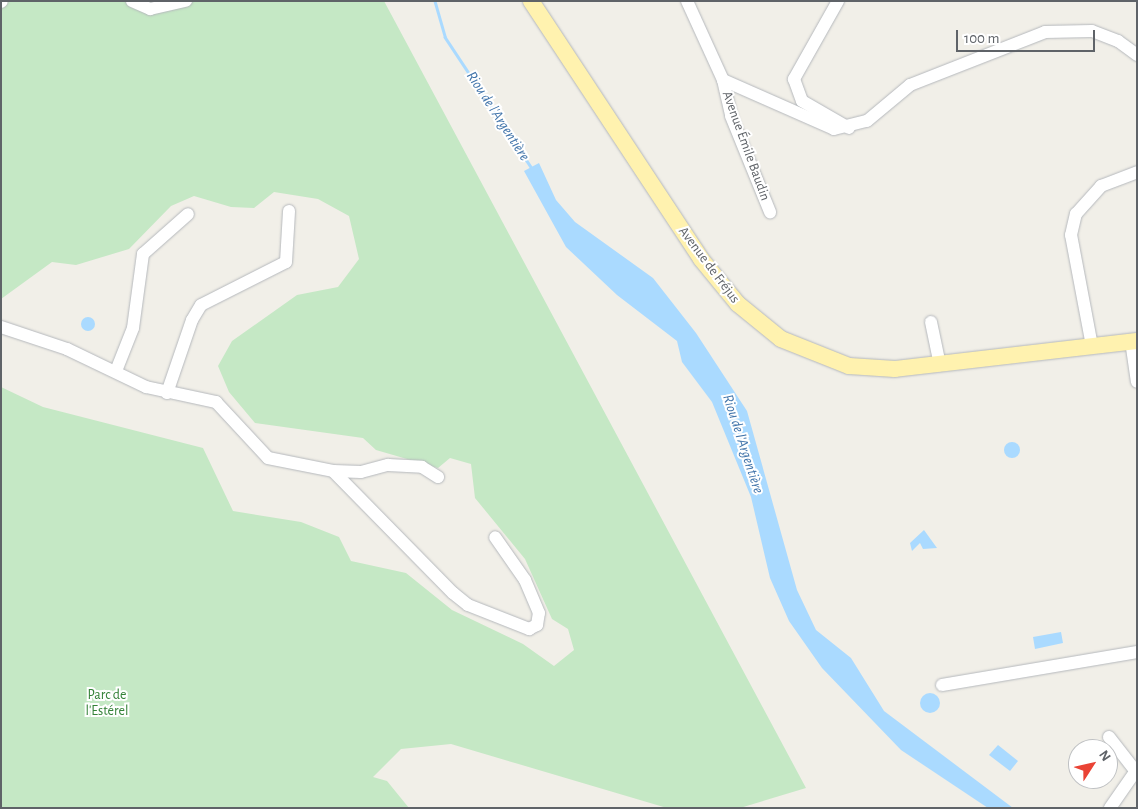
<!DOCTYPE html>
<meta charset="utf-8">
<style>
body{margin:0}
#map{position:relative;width:1138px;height:809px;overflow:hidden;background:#f1efe8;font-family:"Alegreya Sans",sans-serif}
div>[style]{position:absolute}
.green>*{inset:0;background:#c5e8c5}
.water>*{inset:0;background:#aadaff}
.round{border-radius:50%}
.stream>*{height:2.5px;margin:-1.25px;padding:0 1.25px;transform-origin:1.25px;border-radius:1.25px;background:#aadaff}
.roads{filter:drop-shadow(0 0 1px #b5b8bc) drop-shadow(0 0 1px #b5b8bc)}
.minor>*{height:12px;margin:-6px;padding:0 6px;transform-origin:6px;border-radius:6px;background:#fff}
.major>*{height:16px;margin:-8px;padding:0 8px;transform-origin:8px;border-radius:8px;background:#fff2af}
span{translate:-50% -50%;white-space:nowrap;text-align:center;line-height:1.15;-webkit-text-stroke:4px #fff;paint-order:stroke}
.street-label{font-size:14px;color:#5f6368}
.park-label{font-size:14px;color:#348238}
.water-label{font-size:15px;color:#4174aa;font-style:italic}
.frame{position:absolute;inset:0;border:2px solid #5f6368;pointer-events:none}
.north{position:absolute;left:1068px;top:739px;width:50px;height:50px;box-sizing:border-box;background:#fff;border:1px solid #bfc1c3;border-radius:50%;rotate:55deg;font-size:14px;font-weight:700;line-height:20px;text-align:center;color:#5f6368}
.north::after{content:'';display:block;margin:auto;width:18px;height:22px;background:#ea4335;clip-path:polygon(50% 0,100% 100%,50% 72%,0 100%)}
.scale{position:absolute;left:956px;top:30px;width:139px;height:22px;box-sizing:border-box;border:2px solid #5f6368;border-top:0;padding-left:6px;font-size:15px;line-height:18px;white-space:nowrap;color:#5f6368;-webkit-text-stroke:4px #fff;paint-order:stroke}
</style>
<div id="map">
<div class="green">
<i style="clip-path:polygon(1px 1px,384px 1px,806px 788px,740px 808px,667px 808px,451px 744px,401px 749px,373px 777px,387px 781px,409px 808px,1px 808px,1px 387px,43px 407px,203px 448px,233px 511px,301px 522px,339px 537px,351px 561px,406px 573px,452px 610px,523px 644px,554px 666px,574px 650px,568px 629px,552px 619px,525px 559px,475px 498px,471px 464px,450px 458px,438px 468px,376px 450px,363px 438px,255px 423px,229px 392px,218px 366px,232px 341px,297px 295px,338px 287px,359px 259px,349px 216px,318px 199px,274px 192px,254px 208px,231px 207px,194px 196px,171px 206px,129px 249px,76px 265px,52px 262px,1px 299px)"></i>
</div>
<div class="water">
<i style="clip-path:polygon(539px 163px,556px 200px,575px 222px,653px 278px,696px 333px,747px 411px,797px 590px,816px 630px,851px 658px,884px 711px,1013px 808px,988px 808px,901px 750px,822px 668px,789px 621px,770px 578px,751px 497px,712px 402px,682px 362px,677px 341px,617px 295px,566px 247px,524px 171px)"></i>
<i class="round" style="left:81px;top:317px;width:14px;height:14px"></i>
<i class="round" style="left:1004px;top:442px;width:16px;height:16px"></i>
<i style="clip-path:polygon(924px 530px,937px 548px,923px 549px,920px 543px,912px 551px,910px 543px)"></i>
<i style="clip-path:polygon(1061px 632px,1063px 643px,1035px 649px,1033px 637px)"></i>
<i class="round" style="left:920px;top:693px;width:20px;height:20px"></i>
<i style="clip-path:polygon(998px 745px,1018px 761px,1010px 771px,989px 755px)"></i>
</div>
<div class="stream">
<i style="left:435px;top:1px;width:37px;rotate:74deg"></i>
<i style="left:445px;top:37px;width:156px;rotate:56.5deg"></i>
</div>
<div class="roads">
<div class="minor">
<i style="left:132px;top:1px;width:20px;rotate:24deg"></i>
<i style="left:150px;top:9px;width:37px;rotate:-13deg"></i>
<i style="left:687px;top:1px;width:87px;rotate:65.5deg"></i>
<i style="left:723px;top:80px;width:121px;rotate:23.8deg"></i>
<i style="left:834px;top:129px;width:34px;rotate:-14deg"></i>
<i style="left:867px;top:121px;width:56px;rotate:-39.9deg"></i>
<i style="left:910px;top:85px;width:145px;rotate:-21.4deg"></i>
<i style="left:1045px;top:32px;width:47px;rotate:-1.2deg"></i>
<i style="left:1092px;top:31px;width:28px;rotate:21deg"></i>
<i style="left:1118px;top:41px;width:24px;rotate:36deg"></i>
<i style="left:838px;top:1px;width:90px;rotate:119.4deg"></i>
<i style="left:794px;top:79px;width:23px;rotate:70deg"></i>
<i style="left:802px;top:101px;width:54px;rotate:29.9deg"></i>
<i style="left:1px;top:2px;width:1px;rotate:-45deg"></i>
<i style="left:723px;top:80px;width:37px;rotate:77deg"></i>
<i style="left:731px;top:116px;width:104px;rotate:67.9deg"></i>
<i style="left:931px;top:322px;width:44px;rotate:78.2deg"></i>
<i style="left:1px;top:327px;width:70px;rotate:18.4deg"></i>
<i style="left:67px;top:349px;width:88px;rotate:25.7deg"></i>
<i style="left:146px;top:387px;width:72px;rotate:12.1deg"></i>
<i style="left:216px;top:402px;width:76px;rotate:47.1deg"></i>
<i style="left:268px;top:458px;width:66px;rotate:11.3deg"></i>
<i style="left:333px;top:471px;width:28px;rotate:2deg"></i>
<i style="left:361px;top:472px;width:28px;rotate:-15deg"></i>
<i style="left:388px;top:465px;width:34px;rotate:3deg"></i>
<i style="left:422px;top:467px;width:19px;rotate:32deg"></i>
<i style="left:1131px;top:341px;width:41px;rotate:81.7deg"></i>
<i style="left:1092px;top:346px;width:113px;rotate:-100.7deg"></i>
<i style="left:1071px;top:235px;width:22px;rotate:-77deg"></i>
<i style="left:1076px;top:214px;width:38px;rotate:-48deg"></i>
<i style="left:1101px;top:186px;width:39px;rotate:-21deg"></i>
<i style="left:116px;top:371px;width:46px;rotate:-68.4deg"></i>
<i style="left:133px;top:328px;width:75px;rotate:-82.3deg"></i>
<i style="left:143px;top:254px;width:60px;rotate:-41.6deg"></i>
<i style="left:167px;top:393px;width:77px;rotate:-71.1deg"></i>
<i style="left:192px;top:320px;width:17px;rotate:-59deg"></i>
<i style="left:201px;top:305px;width:95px;rotate:-26.8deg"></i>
<i style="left:286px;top:262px;width:51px;rotate:-86.6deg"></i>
<i style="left:333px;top:471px;width:171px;rotate:45.5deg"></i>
<i style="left:453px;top:593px;width:19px;rotate:39deg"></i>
<i style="left:468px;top:605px;width:66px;rotate:21.5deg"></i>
<i style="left:529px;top:629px;width:9px;rotate:-27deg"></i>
<i style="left:537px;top:625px;width:12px;rotate:-81deg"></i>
<i style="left:539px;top:613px;width:36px;rotate:-113deg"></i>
<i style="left:525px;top:580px;width:52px;rotate:-124.9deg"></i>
<i style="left:942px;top:685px;width:198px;rotate:-9.6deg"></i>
<i style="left:1109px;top:737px;width:46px;rotate:52.1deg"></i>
<i style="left:1110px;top:808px;width:44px;rotate:-55.2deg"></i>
</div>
<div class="major">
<i style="left:531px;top:1px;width:309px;rotate:56.6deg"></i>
<i style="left:701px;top:259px;width:58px;rotate:50.6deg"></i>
<i style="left:738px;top:304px;width:55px;rotate:39.1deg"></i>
<i style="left:781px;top:339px;width:73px;rotate:21.7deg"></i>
<i style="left:849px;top:366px;width:46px;rotate:3.7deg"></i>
<i style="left:895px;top:369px;width:244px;rotate:-6.6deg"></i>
</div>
</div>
<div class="street-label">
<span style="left:746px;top:146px;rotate:70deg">Avenue Émile Baudin</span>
<span style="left:709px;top:265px;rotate:53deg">Avenue de Fréjus</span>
</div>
<div class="park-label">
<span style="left:107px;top:703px">Parc de<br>l'Estérel</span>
</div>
<div class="water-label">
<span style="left:498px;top:116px;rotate:57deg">Riou de l'Argentière</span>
<span style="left:743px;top:444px;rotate:72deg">Riou de l'Argentière</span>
</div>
<div class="frame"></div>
<div class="north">N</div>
<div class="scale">100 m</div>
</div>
